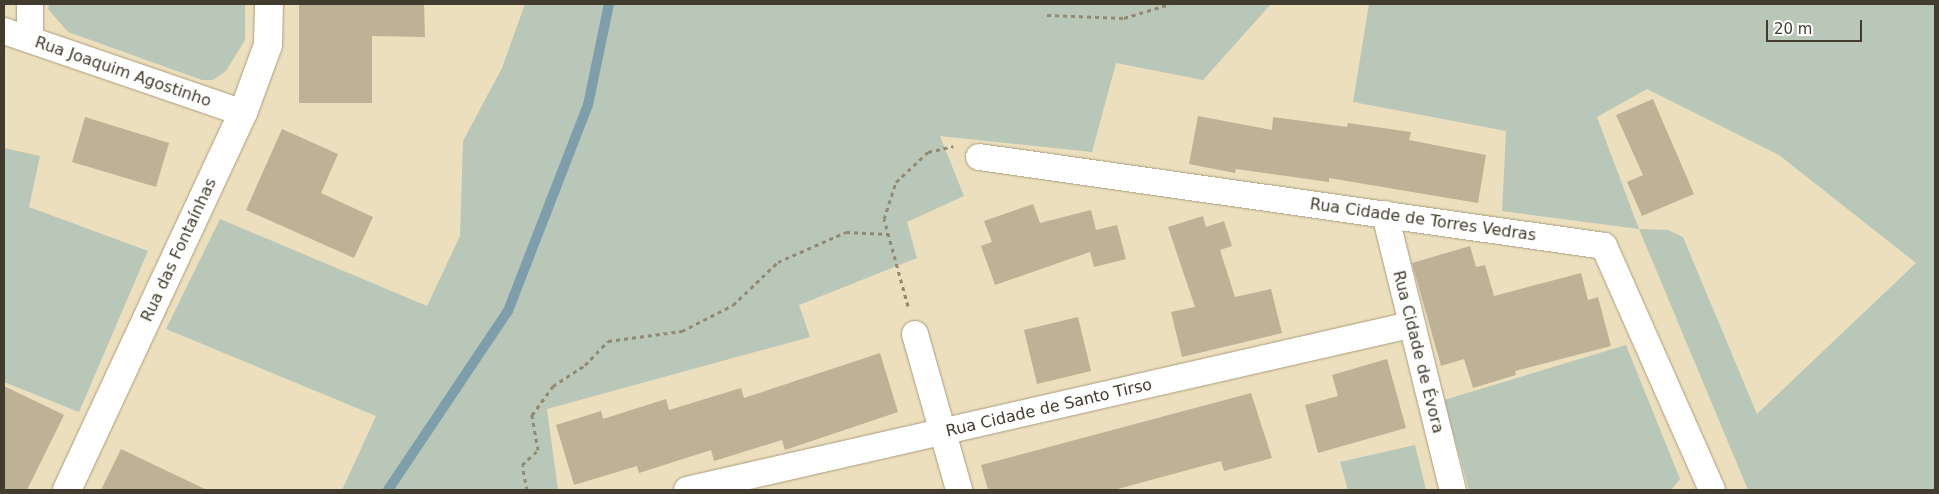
<!DOCTYPE html>
<meta charset="utf-8">
<style>
body{margin:0}
#map{position:relative;width:1939px;height:494px;overflow:hidden;background:#ecdfbd;font-family:"DejaVu Sans",sans-serif}
div>[style]{position:absolute}
.green>*{inset:0;background:#b9c7b9}
.stream>*{height:10px;margin:-5px;padding:0 5px;transform-origin:5px;border-radius:5px;background:#7d9eaa}
.building>*{inset:0;background:#bdb296}
.path>*{height:3px;margin-top:-1.5px;transform-origin:0;background:repeating-linear-gradient(90deg,#928971 0 4px,transparent 0 8px)}
.roads{filter:drop-shadow(0 0 1px #a99d7c) drop-shadow(0 0 1px #a99d7c)}
.minor>*{height:26px;margin:-13px;padding:0 13px;transform-origin:13px;border-radius:13px;background:#fff}
.tertiary>*{height:28px;margin:-14px;padding:0 14px;transform-origin:14px;border-radius:14px;background:#fff}
span{translate:-50% -50%;white-space:nowrap;text-align:center;line-height:1.15;-webkit-text-stroke:5px #fff;paint-order:stroke}
.street-label{font-size:16px;color:#413c2e}
.frame{position:absolute;inset:0;border:5px solid #413c2e;pointer-events:none}
.scale{position:absolute;left:1766px;top:20px;width:96px;height:22px;box-sizing:border-box;border:2px solid #413c2e;border-top:0;padding-left:6px;font-size:15px;line-height:18px;white-space:nowrap;color:#413c2e;-webkit-text-stroke:4px #fff;paint-order:stroke}
</style>
<div id="map">
<div class="green">
<i style="clip-path:polygon(49px 4px,245px 4px,245px 40px,226px 71px,213px 80px,202px 80px,68px 32px,48px 9px)"></i>
<i style="clip-path:polygon(525px 4px,1271px 4px,1203px 80px,1116px 63px,1092px 152px,940px 136px,964px 196px,907px 222px,917px 258px,799px 305px,810px 337px,547px 409px,558px 490px,342px 490px,376px 416px,166px 329px,220px 219px,427px 306px,460px 236px,463px 141px,502px 68px)"></i>
<i style="clip-path:polygon(evenodd,1369px 4px,1935px 4px,1935px 490px,1748px 490px,1639px 229px,1502px 211px,1506px 131px,1353px 102px,1369px 4px,1647px 89px,1779px 155px,1916px 263px,1757px 414px,1683px 237px,1668px 230px,1639px 229px,1597px 117px,1647px 89px)"></i>
<i style="clip-path:polygon(4px 148px,40px 156px,29px 207px,148px 251px,79px 412px,4px 382px)"></i>
<i style="clip-path:polygon(1626px 345px,1680px 479px,1671px 490px,1469px 490px,1444px 400px)"></i>
<i style="clip-path:polygon(1415px 445px,1426px 490px,1348px 490px,1340px 462px)"></i>
</div>
<div class="stream">
<i style="left:388px;top:490px;width:216px;rotate:-56.2deg"></i>
<i style="left:508px;top:311px;width:221px;rotate:-68.8deg"></i>
<i style="left:588px;top:105px;width:103px;rotate:-78.3deg"></i>
</div>
<div class="building">
<i style="clip-path:polygon(299px 4px,424px 4px,425px 37px,372px 36px,372px 103px,299px 103px)"></i>
<i style="clip-path:polygon(1653px 99px,1694px 194px,1642px 216px,1627px 182px,1643px 175px,1616px 115px)"></i>
<i style="clip-path:polygon(1198px 116px,1272px 130px,1273px 117px,1347px 127px,1348px 123px,1411px 132px,1409px 140px,1486px 155px,1478px 203px,1329px 178px,1329px 182px,1236px 169px,1235px 173px,1189px 164px)"></i>
<i style="clip-path:polygon(85px 117px,169px 143px,156px 187px,72px 162px)"></i>
<i style="clip-path:polygon(282px 129px,338px 154px,321px 193px,373px 217px,354px 258px,246px 210px)"></i>
<i style="clip-path:polygon(1033px 204px,1040px 223px,1091px 210px,1096px 230px,1117px 225px,1126px 259px,1094px 267px,1090px 252px,995px 285px,981px 246px,992px 242px,984px 221px)"></i>
<i style="clip-path:polygon(1203px 216px,1206px 227px,1224px 221px,1232px 246px,1220px 250px,1235px 297px,1271px 289px,1282px 333px,1182px 357px,1171px 312px,1195px 307px,1168px 227px)"></i>
<i style="clip-path:polygon(1470px 246px,1476px 267px,1485px 265px,1494px 296px,1581px 273px,1588px 300px,1598px 297px,1611px 346px,1515px 371px,1516px 375px,1473px 388px,1464px 359px,1441px 366px,1412px 263px)"></i>
<i style="clip-path:polygon(1078px 317px,1091px 371px,1037px 384px,1024px 330px)"></i>
<i style="clip-path:polygon(880px 353px,898px 412px,785px 450px,782px 440px,714px 461px,711px 450px,639px 473px,637px 466px,574px 485px,556px 425px,601px 411px,603px 419px,666px 399px,669px 410px,741px 388px,744px 398px)"></i>
<i style="clip-path:polygon(1387px 359px,1406px 428px,1318px 453px,1305px 405px,1338px 396px,1332px 375px)"></i>
<i style="clip-path:polygon(4px 386px,64px 415px,27px 490px,4px 490px)"></i>
<i style="clip-path:polygon(1251px 393px,1272px 458px,1224px 471px,1221px 461px,1114px 490px,988px 490px,981px 465px)"></i>
<i style="clip-path:polygon(121px 449px,207px 490px,101px 490px)"></i>
</div>
<div class="path">
<i style="left:1047px;top:15px;width:77px;rotate:2.2deg"></i>
<i style="left:1124px;top:18px;width:48px;rotate:-16.9deg"></i>
<i style="left:908px;top:306px;width:90px;rotate:-105.4deg"></i>
<i style="left:884px;top:219px;width:39px;rotate:-72deg"></i>
<i style="left:896px;top:182px;width:44px;rotate:-43.2deg"></i>
<i style="left:928px;top:152px;width:26px;rotate:-13deg"></i>
<i style="left:527px;top:490px;width:25px;rotate:-101deg"></i>
<i style="left:522px;top:465px;width:22px;rotate:-43deg"></i>
<i style="left:538px;top:450px;width:36px;rotate:-100deg"></i>
<i style="left:532px;top:415px;width:36px;rotate:-54deg"></i>
<i style="left:553px;top:386px;width:38px;rotate:-33deg"></i>
<i style="left:585px;top:365px;width:33px;rotate:-46deg"></i>
<i style="left:608px;top:341px;width:75px;rotate:-7.7deg"></i>
<i style="left:682px;top:331px;width:57px;rotate:-27deg"></i>
<i style="left:733px;top:305px;width:62px;rotate:-43.7deg"></i>
<i style="left:778px;top:262px;width:74px;rotate:-23.8deg"></i>
<i style="left:846px;top:232px;width:42px;rotate:2.7deg"></i>
</div>
<div class="roads">
<div class="minor">
<i style="left:30px;top:4px;width:35px;rotate:90deg"></i>
<i style="left:4px;top:31px;width:253px;rotate:18.9deg"></i>
<i style="left:979px;top:157px;width:631px;rotate:8.1deg"></i>
<i style="left:1604px;top:246px;width:267px;rotate:66.1deg"></i>
<i style="left:1385px;top:214px;width:284px;rotate:76.2deg"></i>
<i style="left:915px;top:334px;width:162px;rotate:74.2deg"></i>
<i style="left:687px;top:490px;width:742px;rotate:-12.86deg"></i>
</div>
<div class="tertiary">
<i style="left:67px;top:490px;width:416px;rotate:-65deg"></i>
<i style="left:243px;top:113px;width:72px;rotate:-69.8deg"></i>
<i style="left:268px;top:45px;width:41px;rotate:-88.6deg"></i>
</div>
</div>
<div class="street-label">
<span style="left:123px;top:72px;rotate:19deg">Rua Joaquim Agostinho</span>
<span style="left:1423px;top:220px;rotate:8deg">Rua Cidade de Torres Vedras</span>
<span style="left:179px;top:250px;rotate:-65deg">Rua das Fontaínhas</span>
<span style="left:1418px;top:352px;rotate:76deg">Rua Cidade de Évora</span>
<span style="left:1049px;top:408px;rotate:-13deg">Rua Cidade de Santo Tirso</span>
</div>
<div class="frame"></div>
<div class="scale">20 m</div>
</div>
